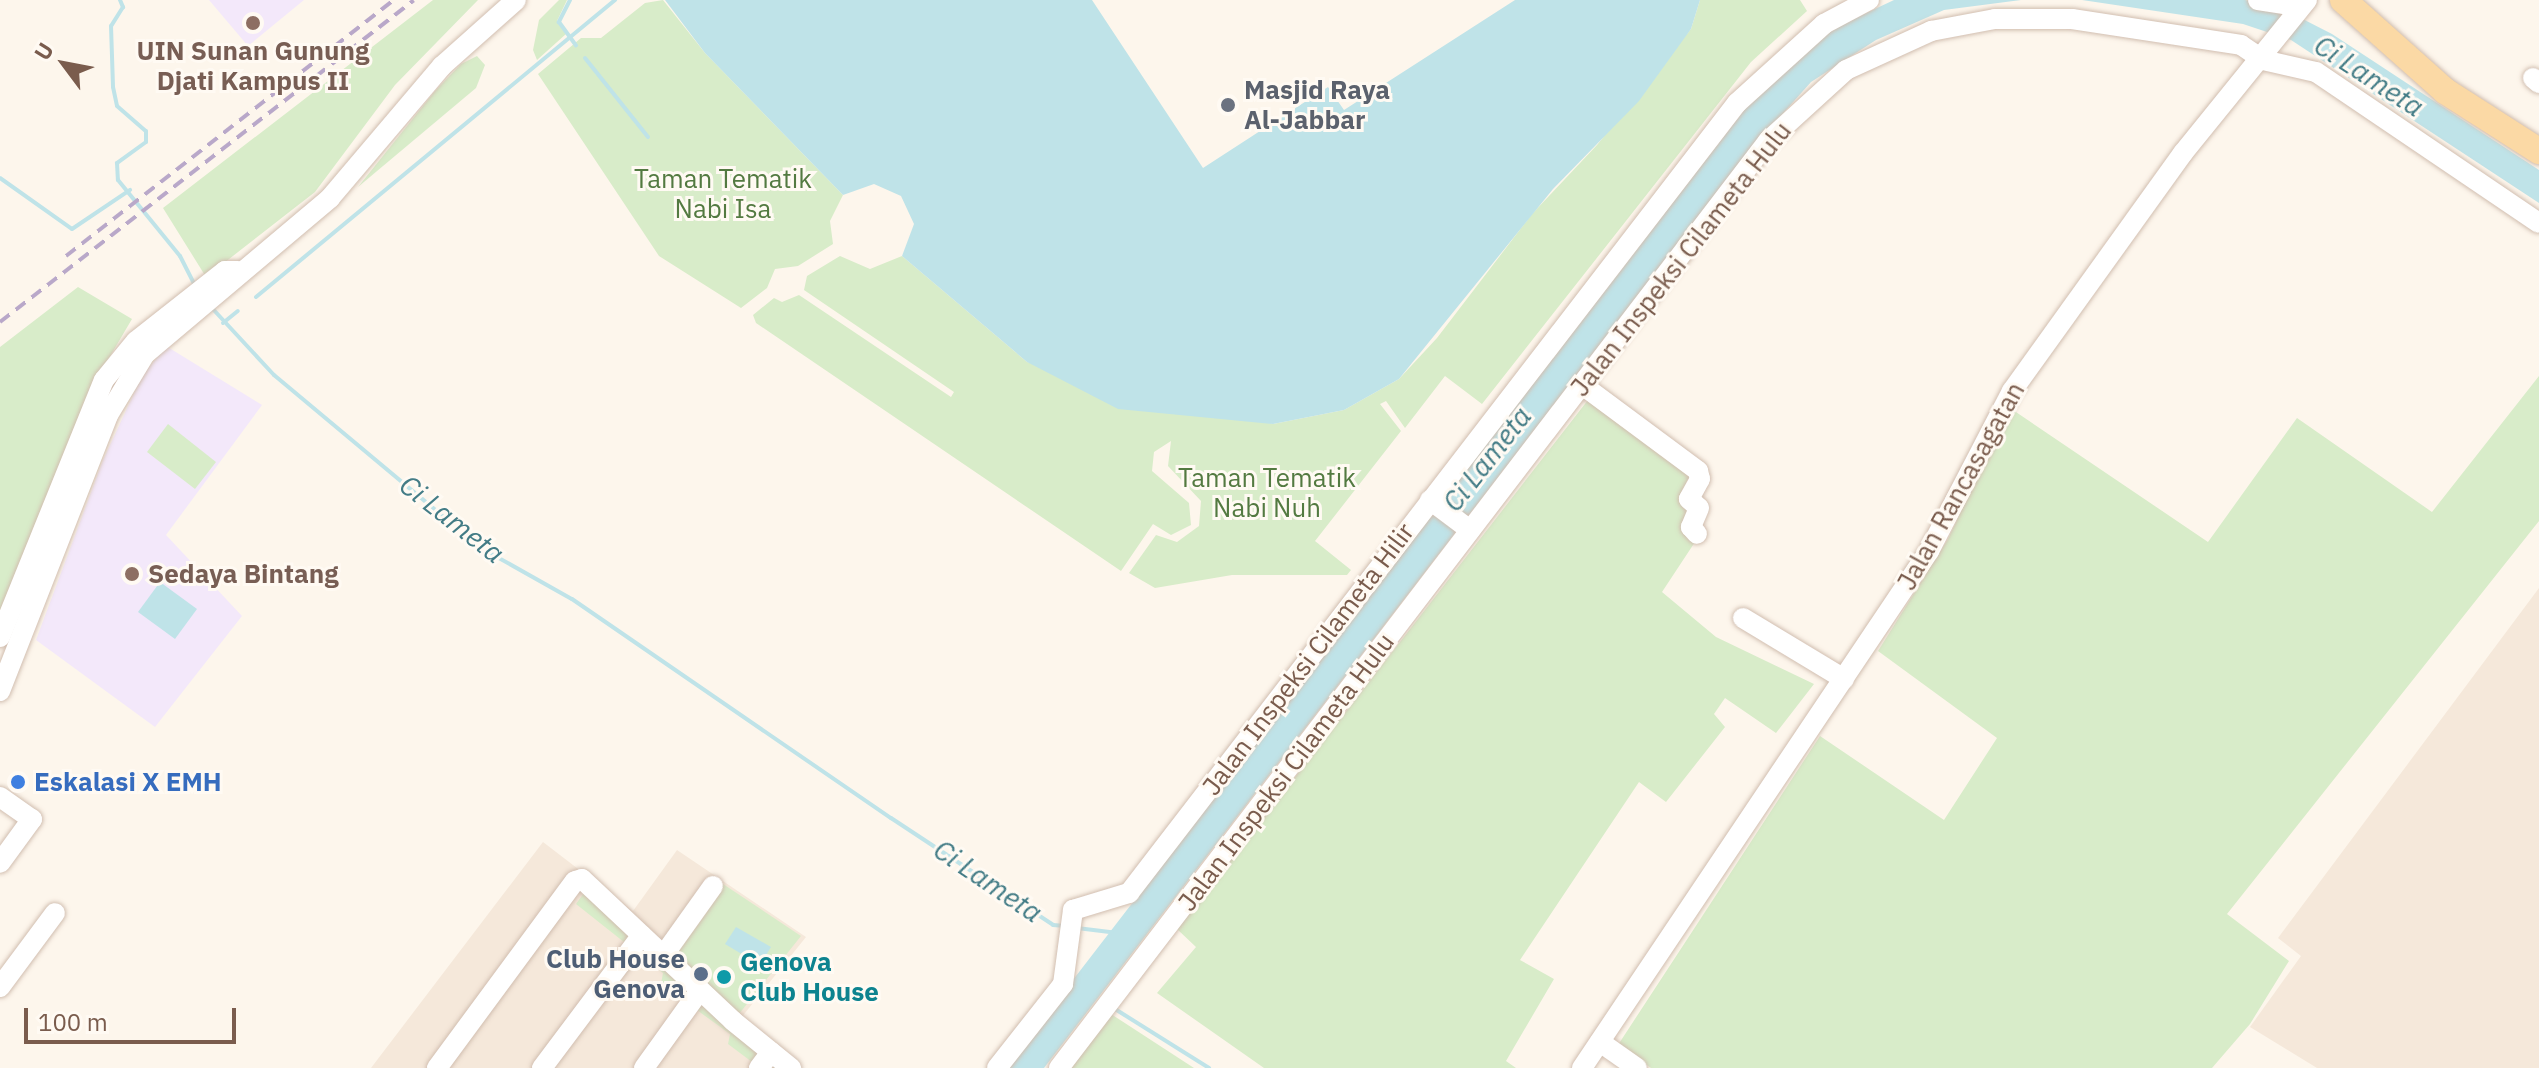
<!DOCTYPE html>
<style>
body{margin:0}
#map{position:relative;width:2539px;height:1068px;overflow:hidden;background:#fdf6ec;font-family:"IBM Plex Sans",sans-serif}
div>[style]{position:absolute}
.residential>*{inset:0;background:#f5e8da}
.education>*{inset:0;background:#f3e8fa}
.green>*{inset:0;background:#d8ecc9}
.water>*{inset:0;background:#bfe3e8}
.stream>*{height:4px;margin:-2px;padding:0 2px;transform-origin:2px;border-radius:2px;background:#bfe3e8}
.roads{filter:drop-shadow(0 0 2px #d1beb0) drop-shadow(0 0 2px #d1beb0)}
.minor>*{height:20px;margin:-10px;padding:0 10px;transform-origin:10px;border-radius:10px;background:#fff}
.major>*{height:26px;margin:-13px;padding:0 13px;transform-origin:13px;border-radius:13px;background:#fbd9a5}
.rail>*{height:4px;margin-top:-2px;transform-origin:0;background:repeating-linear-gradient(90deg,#b9a8c9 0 12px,transparent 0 20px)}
.dots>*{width:22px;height:22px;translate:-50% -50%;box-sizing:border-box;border:4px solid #fffaf3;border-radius:50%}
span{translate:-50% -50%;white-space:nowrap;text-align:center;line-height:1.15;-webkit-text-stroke:6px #fffaf3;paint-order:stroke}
.education-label{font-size:26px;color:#785e54;font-weight:700}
.left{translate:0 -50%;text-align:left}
.worship-label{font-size:26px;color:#5b616d;font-weight:700}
.park-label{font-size:26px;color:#537a41}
.street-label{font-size:26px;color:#7a5c4d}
.shop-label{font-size:26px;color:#366cbe;font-weight:700}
.service-label{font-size:26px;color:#4e5e75;font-weight:700}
.right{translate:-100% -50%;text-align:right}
.culture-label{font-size:26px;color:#0d838f;font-weight:700}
.water-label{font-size:28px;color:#437c86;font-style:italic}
.north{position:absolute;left:24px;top:24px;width:80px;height:80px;-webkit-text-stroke:6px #fffaf3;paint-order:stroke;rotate:302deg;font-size:22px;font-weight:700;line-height:32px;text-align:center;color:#7a5c4d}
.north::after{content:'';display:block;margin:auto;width:28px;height:36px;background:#7a5c4d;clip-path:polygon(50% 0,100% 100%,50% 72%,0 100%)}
.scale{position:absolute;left:24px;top:1008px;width:212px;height:36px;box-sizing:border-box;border:4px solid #7a5c4d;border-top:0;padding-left:10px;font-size:24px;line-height:28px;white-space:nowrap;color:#7a5c4d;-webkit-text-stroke:6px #fffaf3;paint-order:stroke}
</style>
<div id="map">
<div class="residential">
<i style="clip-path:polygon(2539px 588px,2539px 1068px,2317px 1068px,2250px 1027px,2301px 956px,2278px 938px)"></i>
<i style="clip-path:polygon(543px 842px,633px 911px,677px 850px,806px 937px,741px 1018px,803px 1068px,371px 1068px)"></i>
</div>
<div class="education">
<i style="clip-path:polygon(209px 0,304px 0,248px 46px)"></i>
<i style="clip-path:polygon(166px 346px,262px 405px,166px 535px,242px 616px,155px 727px,36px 640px,103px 460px,142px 376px)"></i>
</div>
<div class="green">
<i style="clip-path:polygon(433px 0,478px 0,395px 85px,315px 192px,206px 277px,163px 208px)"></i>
<i style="clip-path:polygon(559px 0,567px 0,557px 21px,566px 34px,537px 60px,533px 50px,539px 20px)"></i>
<i style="clip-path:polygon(663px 0,705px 53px,843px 195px,830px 221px,833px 244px,798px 266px,775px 269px,767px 288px,741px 308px,659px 256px,538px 74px,581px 38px,601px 38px,645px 3px)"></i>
<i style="clip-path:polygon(1700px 0,1800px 0,1807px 11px,1751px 62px,1482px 404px,1445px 376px,1405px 428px,1386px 401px,1380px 404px,1401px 431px,1315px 541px,1351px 570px,1347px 575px,1232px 575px,1155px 588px,1129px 573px,1156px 535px,1177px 542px,1199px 526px,1201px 501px,1168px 466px,1171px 441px,1154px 452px,1152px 471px,1189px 503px,1191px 525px,1171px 535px,1153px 524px,1121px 571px,756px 323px,753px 315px,774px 298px,782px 302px,799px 295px,951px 397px,954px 392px,804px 290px,807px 276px,840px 256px,870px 269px,902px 256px,1027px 362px,1273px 424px,1344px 410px,1399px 379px,1437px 338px,1532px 214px,1597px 145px,1691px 29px)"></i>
<i style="clip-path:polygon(477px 56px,485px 65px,476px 88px,358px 187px,435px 91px,461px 64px)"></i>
<i style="clip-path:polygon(78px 287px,132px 319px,109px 358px,0 616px,0 347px)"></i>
<i style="clip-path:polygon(2539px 376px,2539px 521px,2227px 914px,2289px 961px,2250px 1024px,2212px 1068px,1651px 1068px,1618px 1045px,1820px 736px,1944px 820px,1997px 738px,1878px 651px,1948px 539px,2010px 408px,2208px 542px,2297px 418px,2432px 512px)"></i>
<i style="clip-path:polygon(1588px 400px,1690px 475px,1679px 497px,1689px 508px,1695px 542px,1662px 592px,1716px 637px,1814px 684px,1776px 733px,1725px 698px,1714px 714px,1725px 727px,1666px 802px,1639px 782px,1520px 960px,1554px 979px,1506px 1061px,1516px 1068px,1264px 1068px,1157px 993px,1196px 947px,1177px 929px)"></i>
<i style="clip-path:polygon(168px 424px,216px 462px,195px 489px,147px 452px)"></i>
<i style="clip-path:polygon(723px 884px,801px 936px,735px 1019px,671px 955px)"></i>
<i style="clip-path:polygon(586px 890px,780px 1068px,760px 1068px,728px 1044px,730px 1034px,661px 984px,663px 973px,576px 904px)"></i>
<i style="clip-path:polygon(1111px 1014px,1194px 1068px,1068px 1068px)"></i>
</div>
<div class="water">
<i style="clip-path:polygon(665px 0,1092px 0,1203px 168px,1328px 87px,1344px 110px,1515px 0,1700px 0,1691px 29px,1639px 101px,1553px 189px,1399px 379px,1344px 410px,1273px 424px,1118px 409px,1027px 362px,902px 256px,914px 224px,901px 196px,874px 184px,843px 195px,705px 53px)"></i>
<i style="clip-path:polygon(1894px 0,2021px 0,1944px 10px,1876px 40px,1811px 82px,1744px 157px,1044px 1068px,1005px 1068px,1768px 79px,1826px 32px)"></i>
<i style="clip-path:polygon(2082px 0,2245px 0,2283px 9px,2332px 34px,2539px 170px,2539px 203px,2291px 40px,2243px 24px)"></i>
<i style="clip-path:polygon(160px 582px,197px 609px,175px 639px,138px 612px)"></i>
<i style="clip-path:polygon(736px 927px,771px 947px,760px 965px,725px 944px)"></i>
</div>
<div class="stream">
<i style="left:120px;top:0;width:8px;rotate:67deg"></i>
<i style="left:123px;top:7px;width:22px;rotate:122deg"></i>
<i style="left:111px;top:26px;width:61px;rotate:88.1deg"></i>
<i style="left:113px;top:87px;width:19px;rotate:78deg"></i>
<i style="left:117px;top:106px;width:38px;rotate:41deg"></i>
<i style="left:146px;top:131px;width:11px;rotate:90deg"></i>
<i style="left:146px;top:142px;width:36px;rotate:144deg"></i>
<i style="left:117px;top:163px;width:17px;rotate:87deg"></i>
<i style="left:118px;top:180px;width:98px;rotate:50.8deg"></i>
<i style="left:180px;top:256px;width:36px;rotate:63deg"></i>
<i style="left:570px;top:0;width:25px;rotate:117deg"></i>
<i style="left:559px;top:22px;width:29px;rotate:54deg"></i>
<i style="left:585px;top:58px;width:101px;rotate:51.4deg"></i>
<i style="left:0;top:178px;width:88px;rotate:35.3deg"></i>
<i style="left:72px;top:229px;width:70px;rotate:-33.9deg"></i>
<i style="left:256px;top:297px;width:466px;rotate:-39.6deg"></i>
<i style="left:211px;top:307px;width:93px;rotate:47.2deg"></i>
<i style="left:274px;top:375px;width:270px;rotate:39.9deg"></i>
<i style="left:481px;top:548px;width:104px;rotate:29.3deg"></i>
<i style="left:572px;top:599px;width:387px;rotate:34.5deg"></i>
<i style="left:891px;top:818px;width:194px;rotate:33.4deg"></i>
<i style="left:1053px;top:925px;width:12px;rotate:5deg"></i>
<i style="left:223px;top:323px;width:19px;rotate:-39deg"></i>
<i style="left:1077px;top:928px;width:35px;rotate:7deg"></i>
<i style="left:1115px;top:1009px;width:111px;rotate:32.1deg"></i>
</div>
<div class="roads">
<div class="minor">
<i style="left:2258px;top:0;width:33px;rotate:9deg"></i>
<i style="left:2291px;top:5px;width:16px;rotate:-18deg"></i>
<i style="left:2533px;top:78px;width:8px;rotate:40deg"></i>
<i style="left:1581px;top:384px;width:146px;rotate:36.6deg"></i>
<i style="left:1698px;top:471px;width:8px;rotate:76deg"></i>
<i style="left:1700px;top:479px;width:23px;rotate:119deg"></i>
<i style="left:1689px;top:499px;width:13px;rotate:42deg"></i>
<i style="left:1699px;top:508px;width:21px;rotate:113deg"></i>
<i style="left:1691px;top:527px;width:9px;rotate:49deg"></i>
<i style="left:1430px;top:500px;width:50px;rotate:36.9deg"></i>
<i style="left:1743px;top:618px;width:118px;rotate:31.1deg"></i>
<i style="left:0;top:637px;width:277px;rotate:-68deg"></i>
<i style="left:104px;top:380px;width:50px;rotate:-50.6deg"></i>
<i style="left:136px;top:341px;width:113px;rotate:-38.2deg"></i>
<i style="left:225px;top:271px;width:13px"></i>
<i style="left:0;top:691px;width:296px;rotate:-68.6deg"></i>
<i style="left:108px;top:415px;width:71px;rotate:-58.8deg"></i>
<i style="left:145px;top:354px;width:242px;rotate:-40.1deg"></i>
<i style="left:330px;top:198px;width:173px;rotate:-49.7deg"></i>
<i style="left:442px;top:66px;width:99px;rotate:-41.7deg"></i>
<i style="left:0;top:797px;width:39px;rotate:35deg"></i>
<i style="left:32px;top:819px;width:54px;rotate:126deg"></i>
<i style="left:663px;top:956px;width:86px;rotate:-54.5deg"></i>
<i style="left:0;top:987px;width:92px;rotate:-53.4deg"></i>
<i style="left:1600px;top:1042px;width:45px;rotate:35.1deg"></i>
<i style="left:437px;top:1068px;width:232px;rotate:-53.6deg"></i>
<i style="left:575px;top:881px;width:7px;rotate:-16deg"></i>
<i style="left:582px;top:879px;width:207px;rotate:43.2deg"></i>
<i style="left:733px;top:1021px;width:75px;rotate:39deg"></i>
<i style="left:542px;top:1068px;width:166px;rotate:-53.1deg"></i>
<i style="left:644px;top:1068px;width:96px;rotate:-54.3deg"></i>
<i style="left:759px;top:1068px;width:20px;rotate:-53deg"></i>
<i style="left:997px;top:1068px;width:107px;rotate:-51.8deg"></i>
<i style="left:1063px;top:984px;width:75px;rotate:-82.3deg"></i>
<i style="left:1073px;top:910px;width:59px;rotate:-16.9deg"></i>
<i style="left:1129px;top:893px;width:997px;rotate:-52.42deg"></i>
<i style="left:1737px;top:103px;width:118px;rotate:-42.2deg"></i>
<i style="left:1824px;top:24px;width:51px;rotate:-28.1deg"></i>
<i style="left:1059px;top:1068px;width:1167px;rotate:-52.59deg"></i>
<i style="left:1768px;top:141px;width:105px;rotate:-42.3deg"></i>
<i style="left:1846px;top:70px;width:94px;rotate:-24.6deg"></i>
<i style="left:1931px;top:31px;width:65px;rotate:-10.6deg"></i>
<i style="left:1995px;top:19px;width:77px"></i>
<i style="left:2072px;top:19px;width:171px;rotate:8.7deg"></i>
<i style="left:2241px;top:45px;width:27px;rotate:34deg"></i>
<i style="left:2263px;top:60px;width:54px;rotate:12.8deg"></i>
<i style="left:2316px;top:72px;width:269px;rotate:34.1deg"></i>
<i style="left:1582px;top:1068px;width:623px;rotate:-56.13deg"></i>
<i style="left:1929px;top:551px;width:180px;rotate:-62.6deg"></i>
<i style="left:2012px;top:391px;width:293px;rotate:-54.3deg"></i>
<i style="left:2183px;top:153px;width:197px;rotate:-51deg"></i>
</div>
<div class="major">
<i style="left:2343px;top:0;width:137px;rotate:41.7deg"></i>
<i style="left:2445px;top:91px;width:112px;rotate:32.6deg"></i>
</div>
</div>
<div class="rail">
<i style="left:66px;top:256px;width:416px;rotate:-38deg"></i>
<i style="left:0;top:322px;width:524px;rotate:-37.87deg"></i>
</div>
<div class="dots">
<i style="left:253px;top:23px;background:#8d6e63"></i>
<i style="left:1228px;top:105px;background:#6b7280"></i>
<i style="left:132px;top:574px;background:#8d6e63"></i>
<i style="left:18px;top:782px;background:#3f7fe0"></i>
<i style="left:701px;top:974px;background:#5c6f8a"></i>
<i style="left:724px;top:977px;background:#0f9aa8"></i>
</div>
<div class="education-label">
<span style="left:253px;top:66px">UIN Sunan Gunung<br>Djati Kampus II</span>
<span class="left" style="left:148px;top:574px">Sedaya Bintang</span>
</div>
<div class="worship-label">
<span class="left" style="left:1244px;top:105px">Masjid Raya<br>Al-Jabbar</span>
</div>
<div class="park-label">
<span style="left:723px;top:194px">Taman Tematik<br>Nabi Isa</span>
<span style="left:1267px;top:493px">Taman Tematik<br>Nabi Nuh</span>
</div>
<div class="street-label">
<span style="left:1681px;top:259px;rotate:-52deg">Jalan Inspeksi Cilameta Hulu</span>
<span style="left:1961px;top:486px;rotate:-61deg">Jalan Rancasagatan</span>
<span style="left:1308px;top:659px;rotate:-53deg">Jalan Inspeksi Cilameta Hilir</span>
<span style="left:1286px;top:772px;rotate:-53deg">Jalan Inspeksi Cilameta Hulu</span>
</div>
<div class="shop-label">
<span class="left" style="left:34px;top:782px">Eskalasi X EMH</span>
</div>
<div class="service-label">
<span class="right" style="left:685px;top:974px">Club House<br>Genova</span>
</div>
<div class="culture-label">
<span class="left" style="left:740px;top:977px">Genova<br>Club House</span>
</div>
<div class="water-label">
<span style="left:2369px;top:76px;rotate:33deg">Ci Lameta</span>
<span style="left:1487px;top:459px;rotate:-52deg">Ci Lameta</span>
<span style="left:452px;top:519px;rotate:38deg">Ci Lameta</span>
<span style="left:988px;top:881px;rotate:34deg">Ci Lameta</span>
</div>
<div class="north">U</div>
<div class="scale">100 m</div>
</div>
